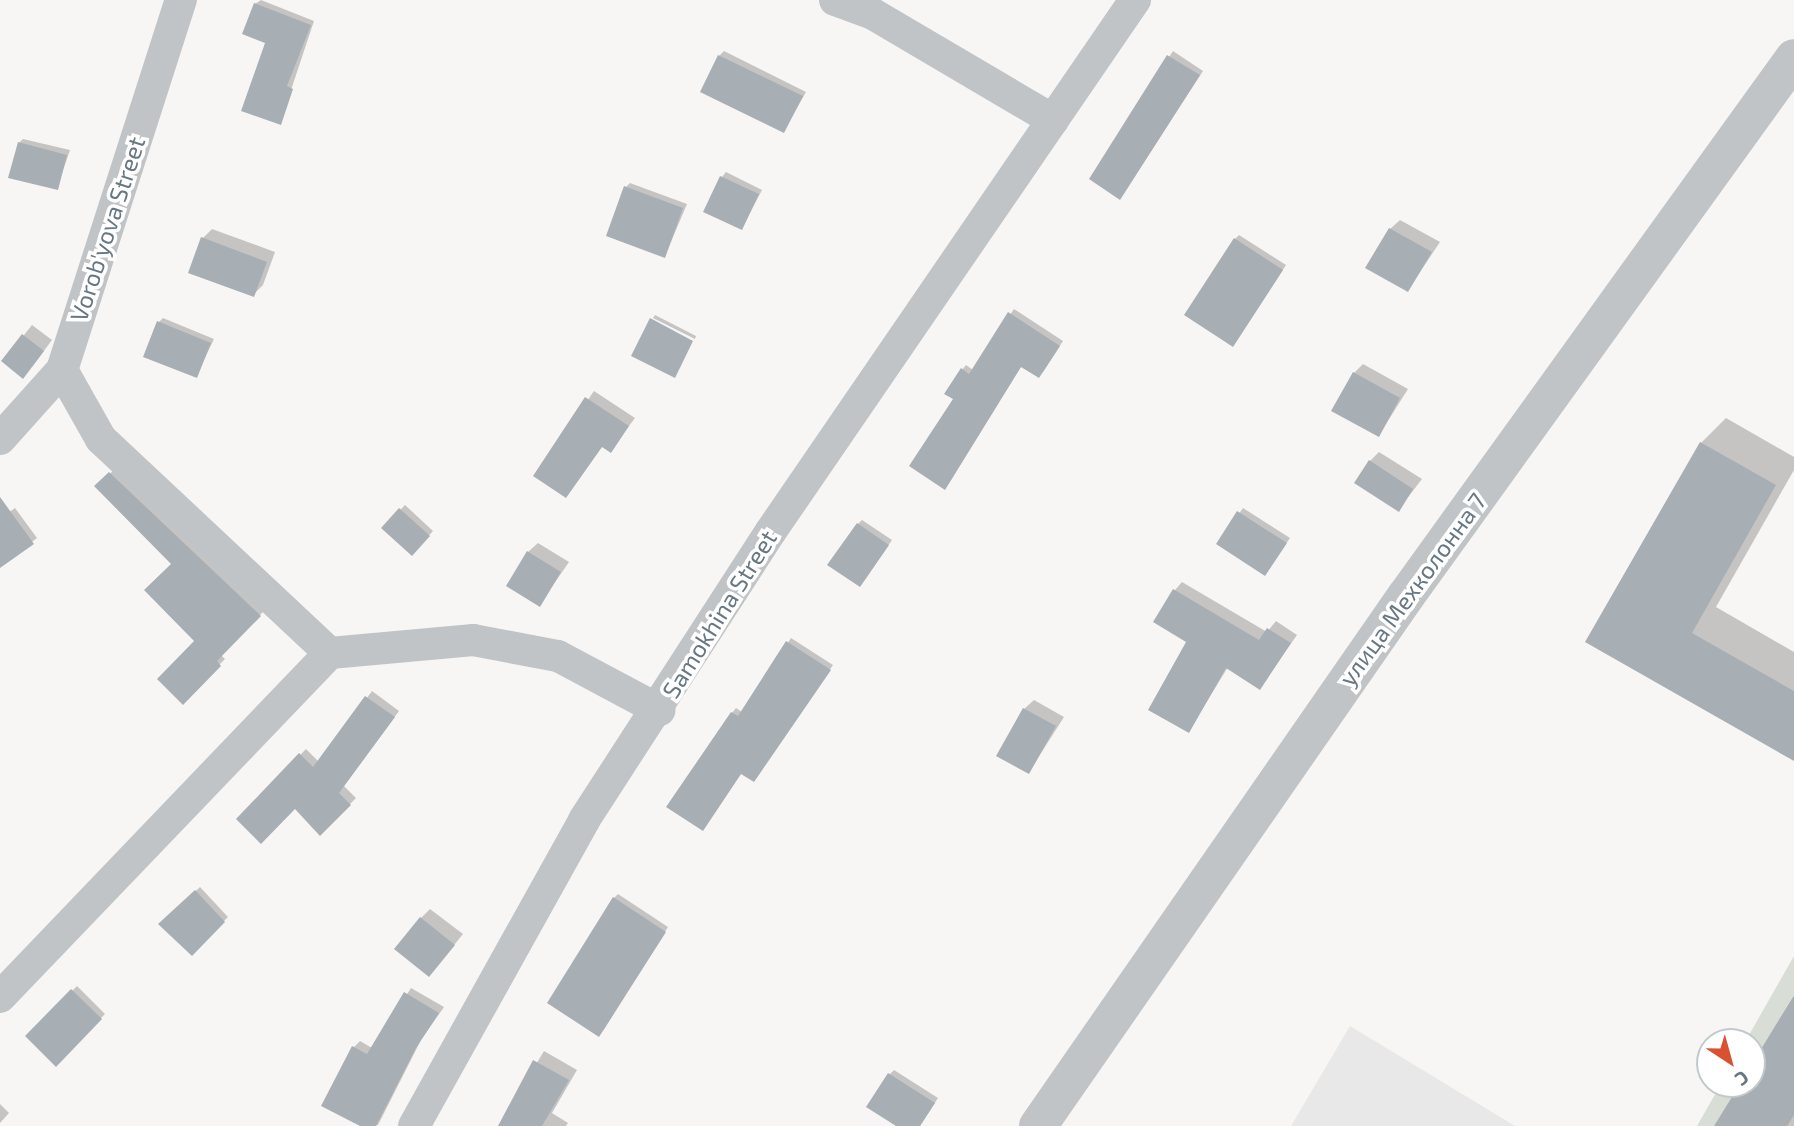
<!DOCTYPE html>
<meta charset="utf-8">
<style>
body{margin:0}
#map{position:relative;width:1794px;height:1126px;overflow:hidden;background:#f7f6f4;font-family:"Exo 2",sans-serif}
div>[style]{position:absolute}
.built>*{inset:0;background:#e7e8e7}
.green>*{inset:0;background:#d8ddd5}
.shadow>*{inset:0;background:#0003}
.building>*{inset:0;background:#a7afb4}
.minor>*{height:32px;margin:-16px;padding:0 16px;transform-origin:16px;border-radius:16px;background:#c0c4c7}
.tertiary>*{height:38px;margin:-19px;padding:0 19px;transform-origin:19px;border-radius:19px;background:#c0c4c7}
span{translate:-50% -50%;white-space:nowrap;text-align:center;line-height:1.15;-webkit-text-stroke:7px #fff;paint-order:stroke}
.street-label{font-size:24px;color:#677883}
.north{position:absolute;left:1696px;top:1028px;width:70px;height:70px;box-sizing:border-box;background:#fff;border:2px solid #c2c9cd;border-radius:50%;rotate:144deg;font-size:19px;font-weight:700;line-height:28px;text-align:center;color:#677883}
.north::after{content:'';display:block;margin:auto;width:24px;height:32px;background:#d85232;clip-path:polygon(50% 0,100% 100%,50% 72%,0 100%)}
</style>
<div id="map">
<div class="built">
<i style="clip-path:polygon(1350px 1026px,1515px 1126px,1291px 1126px)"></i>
</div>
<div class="green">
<i style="clip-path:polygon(1794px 956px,1794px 994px,1752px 1067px,1752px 1042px,1745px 1042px)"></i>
<i style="clip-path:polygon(1721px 1084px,1743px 1084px,1719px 1126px,1697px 1126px)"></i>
</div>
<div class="shadow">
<i style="clip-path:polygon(261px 0,314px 21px,280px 123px,267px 42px,255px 4px)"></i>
<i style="clip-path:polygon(724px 51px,806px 92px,784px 131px,719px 56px)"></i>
<i style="clip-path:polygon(1173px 51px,1203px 71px,1124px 193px,1091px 179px)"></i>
<i style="clip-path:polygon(23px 139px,70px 150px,57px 188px,19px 143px)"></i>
<i style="clip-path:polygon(726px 172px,762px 190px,742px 228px,722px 177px)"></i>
<i style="clip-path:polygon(630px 183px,687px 204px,665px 256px,626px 187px)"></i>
<i style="clip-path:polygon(1400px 220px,1440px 242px,1408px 290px,1390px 229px)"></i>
<i style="clip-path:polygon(212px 229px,275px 252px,263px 285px,253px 295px,203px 238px)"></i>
<i style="clip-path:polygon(1239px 235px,1286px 265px,1237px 340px,1235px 239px)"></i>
<i style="clip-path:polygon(1014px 309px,1063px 341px,1043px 372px,1022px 365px,949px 483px,955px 398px,962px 370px,966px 365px,973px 370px)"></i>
<i style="clip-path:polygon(655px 315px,696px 336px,695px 339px,653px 318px)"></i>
<i style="clip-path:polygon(163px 318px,214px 339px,196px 376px,159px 322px)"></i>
<i style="clip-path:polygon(32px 325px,52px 340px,32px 367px,3px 361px)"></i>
<i style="clip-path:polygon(1363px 364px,1408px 389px,1379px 435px,1354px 373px)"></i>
<i style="clip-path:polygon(594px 391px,635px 418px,611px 450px,603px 445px,566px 496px,536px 475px)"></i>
<i style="clip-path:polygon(1726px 418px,1794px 457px,1794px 470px,1716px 607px,1794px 652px,1794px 759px,1588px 641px,1701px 443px)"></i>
<i style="clip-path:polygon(1379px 452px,1422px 479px,1399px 509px,1370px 461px)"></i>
<i style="clip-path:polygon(116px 468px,265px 610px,220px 654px,225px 659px,183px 702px,196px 641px,173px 564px,97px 486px)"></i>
<i style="clip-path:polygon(405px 505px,433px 531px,412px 554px,383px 528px)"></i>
<i style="clip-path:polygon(15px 508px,37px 538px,7px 561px,0 552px,0 519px)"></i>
<i style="clip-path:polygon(1243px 508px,1290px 538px,1265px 574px,1218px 543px)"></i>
<i style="clip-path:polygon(862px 520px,892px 540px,864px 581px,858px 524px)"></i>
<i style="clip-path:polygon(538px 543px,569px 562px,540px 604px,528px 552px)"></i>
<i style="clip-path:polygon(1182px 582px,1267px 632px,1276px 621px,1297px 635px,1260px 688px,1228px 667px,1189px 731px,1189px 641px,1175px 590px)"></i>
<i style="clip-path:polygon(791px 638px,833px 665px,758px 775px,742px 772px,703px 829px,732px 713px,736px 708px,742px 712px)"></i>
<i style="clip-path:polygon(372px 691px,399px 711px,344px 786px,356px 798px,320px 834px,295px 806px,238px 819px,306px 749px,319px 762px)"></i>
<i style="clip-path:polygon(1034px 700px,1064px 717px,1029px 772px,1024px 709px)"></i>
<i style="clip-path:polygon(200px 887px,228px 917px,192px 954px,160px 924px)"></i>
<i style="clip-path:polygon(618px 894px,668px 927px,603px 1031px,614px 898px)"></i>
<i style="clip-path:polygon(430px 909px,463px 934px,438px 965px,421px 918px)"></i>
<i style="clip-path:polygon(77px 986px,105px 1014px,56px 1064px,27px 1036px)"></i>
<i style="clip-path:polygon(411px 988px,444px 1007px,421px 1040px,378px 1125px,364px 1126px,354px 1047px,360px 1041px,372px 1048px)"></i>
<i style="clip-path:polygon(1794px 999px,1794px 1126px,1716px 1126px,1742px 1084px,1752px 1084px,1752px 1067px)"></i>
<i style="clip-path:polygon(544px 1051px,577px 1070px,552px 1113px,568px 1123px,566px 1126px,499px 1126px)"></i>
<i style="clip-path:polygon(894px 1070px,938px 1098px,920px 1126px,899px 1126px,890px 1074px)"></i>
<i style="clip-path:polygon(0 1104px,9px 1113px,0 1123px)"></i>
</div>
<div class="building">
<i style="clip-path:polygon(254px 3px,311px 25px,287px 86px,293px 89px,281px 125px,241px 111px,265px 43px,242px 34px)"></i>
<i style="clip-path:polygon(718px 55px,803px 96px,784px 133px,700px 92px)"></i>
<i style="clip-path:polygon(1167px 55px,1200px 75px,1120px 200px,1089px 179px)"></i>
<i style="clip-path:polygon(18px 142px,67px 155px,58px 190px,8px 178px)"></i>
<i style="clip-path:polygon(720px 176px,759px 194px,742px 230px,703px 212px)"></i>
<i style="clip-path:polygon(624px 186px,683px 208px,665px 258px,606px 236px)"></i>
<i style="clip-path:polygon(1389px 228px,1432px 252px,1408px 292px,1365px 268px)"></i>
<i style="clip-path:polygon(201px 237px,267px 262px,254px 297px,188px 273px)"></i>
<i style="clip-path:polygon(1234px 238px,1283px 270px,1233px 347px,1184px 315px)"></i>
<i style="clip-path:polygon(1008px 312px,1060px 346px,1039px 378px,1021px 367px,945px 490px,909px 466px,953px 399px,944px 394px,961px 368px,969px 374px)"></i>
<i style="clip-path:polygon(650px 318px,693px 341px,675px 378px,631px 356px)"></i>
<i style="clip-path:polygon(157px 321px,211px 343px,197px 378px,143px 357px)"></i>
<i style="clip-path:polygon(22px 334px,44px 351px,23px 379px,1px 361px)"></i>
<i style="clip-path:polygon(1353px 372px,1400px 398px,1379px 437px,1331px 411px)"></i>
<i style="clip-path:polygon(585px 397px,629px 426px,611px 453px,602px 447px,566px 498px,533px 476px)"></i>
<i style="clip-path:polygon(1700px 442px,1776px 485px,1692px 633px,1794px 691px,1794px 761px,1585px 642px)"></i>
<i style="clip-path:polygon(1369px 460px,1413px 489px,1399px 512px,1354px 483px)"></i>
<i style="clip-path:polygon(109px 472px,261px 616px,217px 661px,221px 666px,183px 705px,157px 679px,194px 641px,144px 590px,171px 564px,94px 486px)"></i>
<i style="clip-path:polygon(0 497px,34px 544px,0 568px)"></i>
<i style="clip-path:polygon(399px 508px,430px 536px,412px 556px,381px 528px)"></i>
<i style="clip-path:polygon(1237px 511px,1287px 543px,1265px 576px,1216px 544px)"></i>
<i style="clip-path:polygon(857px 523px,889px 545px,860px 587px,827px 565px)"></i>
<i style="clip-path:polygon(527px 551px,561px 572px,540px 607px,506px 586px)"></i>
<i style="clip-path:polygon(1173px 589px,1259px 640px,1267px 628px,1291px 643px,1260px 690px,1226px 668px,1189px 733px,1148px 710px,1186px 642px,1153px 622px)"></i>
<i style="clip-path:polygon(786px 641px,831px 670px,754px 782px,741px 774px,703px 831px,666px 807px,731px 712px,738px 716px)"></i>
<i style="clip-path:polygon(365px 696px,395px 717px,339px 793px,351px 805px,320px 836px,295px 809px,261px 844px,236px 819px,299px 753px,313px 767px)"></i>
<i style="clip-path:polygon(1023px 708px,1056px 726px,1029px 774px,996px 756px)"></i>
<i style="clip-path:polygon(195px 890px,225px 922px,192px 956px,158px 924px)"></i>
<i style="clip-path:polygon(613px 897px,666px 932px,599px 1037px,547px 1003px)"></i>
<i style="clip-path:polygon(420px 917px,455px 945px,429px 977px,394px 949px)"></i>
<i style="clip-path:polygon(71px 989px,102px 1019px,56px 1067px,25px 1036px)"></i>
<i style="clip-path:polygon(404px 992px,439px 1013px,416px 1048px,376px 1126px,360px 1126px,321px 1106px,352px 1046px,367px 1054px)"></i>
<i style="clip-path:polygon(1794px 995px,1794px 1115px,1787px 1126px,1714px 1126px,1740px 1084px,1752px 1084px,1752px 1064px)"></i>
<i style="clip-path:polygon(533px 1060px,569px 1080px,542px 1126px,498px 1126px)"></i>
<i style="clip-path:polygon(888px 1073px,935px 1103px,920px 1126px,896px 1126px,866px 1107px)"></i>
</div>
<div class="minor">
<i style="left:835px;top:0;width:40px;rotate:20.2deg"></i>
<i style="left:873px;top:14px;width:209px;rotate:30.5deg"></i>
<i style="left:62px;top:370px;width:79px;rotate:60.5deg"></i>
<i style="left:101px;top:439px;width:313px;rotate:43.1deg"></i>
<i style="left:0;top:439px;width:93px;rotate:-48.1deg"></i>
<i style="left:62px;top:370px;width:389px;rotate:-72.2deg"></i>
<i style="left:0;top:997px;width:477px;rotate:-46.2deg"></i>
<i style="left:330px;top:653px;width:144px;rotate:-5.2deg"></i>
<i style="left:473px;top:640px;width:86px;rotate:10.7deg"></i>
<i style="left:558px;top:656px;width:115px;rotate:28.1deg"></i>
<i style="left:414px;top:1126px;width:350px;rotate:-60.9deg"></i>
<i style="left:584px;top:820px;width:344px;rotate:-57.1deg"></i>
<i style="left:771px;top:531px;width:644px;rotate:-55.57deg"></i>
</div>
<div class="tertiary">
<i style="left:1038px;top:1126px;width:645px;rotate:-55.23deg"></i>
<i style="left:1406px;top:596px;width:663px;rotate:-54.2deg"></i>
</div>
<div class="street-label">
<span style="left:107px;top:229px;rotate:-72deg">Vorob'yova Street</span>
<span style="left:1412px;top:589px;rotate:-54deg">улица Мехколонна 7</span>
<span style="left:719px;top:614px;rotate:-58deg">Samokhina Street</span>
</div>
<div class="north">С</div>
</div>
